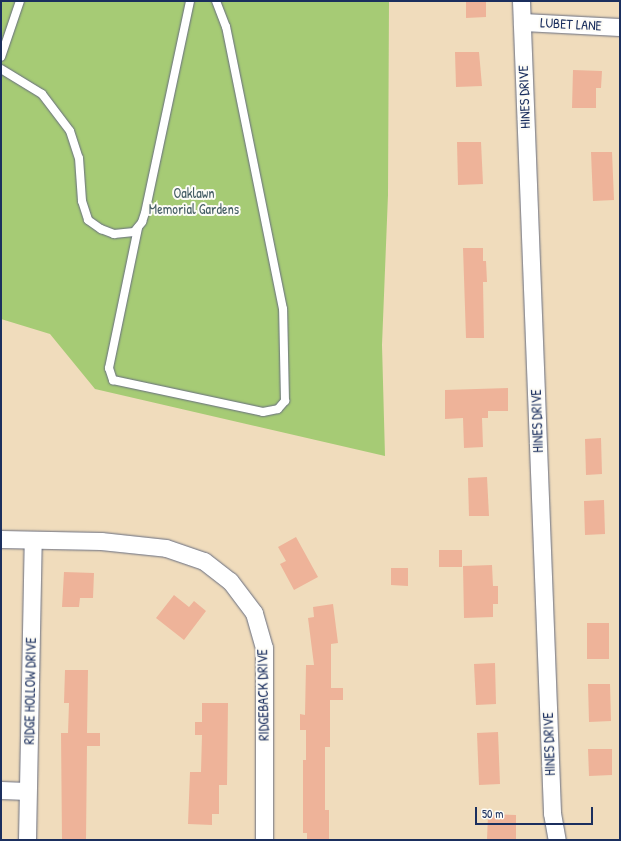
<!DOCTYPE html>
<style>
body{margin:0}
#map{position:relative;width:621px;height:841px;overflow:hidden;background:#f0dcbc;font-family:"Patrick Hand",sans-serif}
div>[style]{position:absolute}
.green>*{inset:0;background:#a6cb75}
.building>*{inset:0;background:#eeb399}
.roads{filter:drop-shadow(0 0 1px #666c7f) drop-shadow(0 0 1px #666c7f)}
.service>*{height:8px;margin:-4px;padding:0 4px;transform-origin:4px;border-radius:4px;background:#fff}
.minor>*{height:17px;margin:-8.5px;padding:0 8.5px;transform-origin:8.5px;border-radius:8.5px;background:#fff}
span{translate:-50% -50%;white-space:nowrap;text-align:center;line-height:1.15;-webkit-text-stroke:4px #fdfcf7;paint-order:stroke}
.street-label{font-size:14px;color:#1b2f5e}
.park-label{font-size:14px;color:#455e65}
.frame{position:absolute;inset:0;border:2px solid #1b2f5e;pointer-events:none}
.scale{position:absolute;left:475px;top:807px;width:118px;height:18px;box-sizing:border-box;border:2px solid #1b2f5e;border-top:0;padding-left:5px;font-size:12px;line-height:14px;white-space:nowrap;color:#1b2f5e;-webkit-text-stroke:3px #fdfcf7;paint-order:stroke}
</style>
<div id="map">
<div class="green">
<i style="clip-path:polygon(1px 1px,389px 1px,388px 195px,382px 345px,385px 456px,95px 389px,50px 334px,1px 319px)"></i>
</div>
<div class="building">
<i style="clip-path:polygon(466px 1px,486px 1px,486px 17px,466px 18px)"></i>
<i style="clip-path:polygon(455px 52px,479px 52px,482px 86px,456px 87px)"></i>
<i style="clip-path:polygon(573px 70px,602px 71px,601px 88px,596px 88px,596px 108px,572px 108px)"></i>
<i style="clip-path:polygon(457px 142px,481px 142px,483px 184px,458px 185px)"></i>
<i style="clip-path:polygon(591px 152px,612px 152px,614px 200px,593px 201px)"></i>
<i style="clip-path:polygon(463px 248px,483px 248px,483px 261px,486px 261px,487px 282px,483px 282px,484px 338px,466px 338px)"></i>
<i style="clip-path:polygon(508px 388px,508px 411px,488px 411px,488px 418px,482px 418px,483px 447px,464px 448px,463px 418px,445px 419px,445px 390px)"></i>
<i style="clip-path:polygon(601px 438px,602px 474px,586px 475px,585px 439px)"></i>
<i style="clip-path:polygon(487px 477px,489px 516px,469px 516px,468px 478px)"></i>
<i style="clip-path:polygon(604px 500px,605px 534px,585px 535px,584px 501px)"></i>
<i style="clip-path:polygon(296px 537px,318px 577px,294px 590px,280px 564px,286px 561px,278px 547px)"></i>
<i style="clip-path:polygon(439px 550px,462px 550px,462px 567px,439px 567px)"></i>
<i style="clip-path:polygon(492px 565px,493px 586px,498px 586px,498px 604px,493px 604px,493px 617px,464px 618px,463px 566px)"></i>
<i style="clip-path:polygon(391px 568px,408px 568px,408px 586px,391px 585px)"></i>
<i style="clip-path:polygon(64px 572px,94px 573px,93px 598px,80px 598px,79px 607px,62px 607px)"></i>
<i style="clip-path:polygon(174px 595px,189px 607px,194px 601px,206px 611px,184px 640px,156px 618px)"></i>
<i style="clip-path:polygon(333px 604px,338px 643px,331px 644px,331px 688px,343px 688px,343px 700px,330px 700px,330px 747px,325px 747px,325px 810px,329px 810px,329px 840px,307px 840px,307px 833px,303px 833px,303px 760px,306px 760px,306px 730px,300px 730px,300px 714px,305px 715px,306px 665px,314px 665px,308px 618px,314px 617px,313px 607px)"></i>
<i style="clip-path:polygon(587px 623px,609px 623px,609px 659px,587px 659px)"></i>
<i style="clip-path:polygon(495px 663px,496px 704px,476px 705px,474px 664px)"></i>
<i style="clip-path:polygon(65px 670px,88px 670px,87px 733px,100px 733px,100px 746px,87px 746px,86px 840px,62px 840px,61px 733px,68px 733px,69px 703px,64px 703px)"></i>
<i style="clip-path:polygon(588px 684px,610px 684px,611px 721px,589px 722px)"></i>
<i style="clip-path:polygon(202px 703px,228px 703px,227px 785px,219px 785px,219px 814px,212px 814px,212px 825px,188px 824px,190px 772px,201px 772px,202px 735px,195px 735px,195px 722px,202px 722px)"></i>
<i style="clip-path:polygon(498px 732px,500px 784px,479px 785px,477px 733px)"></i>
<i style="clip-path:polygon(588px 749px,612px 749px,612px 775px,589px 776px)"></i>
<i style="clip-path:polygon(488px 814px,516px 815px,516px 840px,487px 840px)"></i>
</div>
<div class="roads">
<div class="service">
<i style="left:1px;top:57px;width:59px;rotate:-71.3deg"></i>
<i style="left:1px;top:69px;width:48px;rotate:31.4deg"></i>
<i style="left:42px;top:94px;width:46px;rotate:52.9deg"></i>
<i style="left:70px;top:131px;width:28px;rotate:72deg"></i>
<i style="left:79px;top:158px;width:43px;rotate:86deg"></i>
<i style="left:82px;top:201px;width:20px;rotate:72deg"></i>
<i style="left:88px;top:220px;width:16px;rotate:35deg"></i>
<i style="left:101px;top:229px;width:14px;rotate:21deg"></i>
<i style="left:114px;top:234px;width:20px;rotate:-6deg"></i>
<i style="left:134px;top:232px;width:13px;rotate:-51deg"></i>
<i style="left:142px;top:222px;width:9px;rotate:-72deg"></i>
<i style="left:145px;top:213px;width:217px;rotate:-78deg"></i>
<i style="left:138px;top:228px;width:143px;rotate:101.7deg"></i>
<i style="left:109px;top:368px;width:13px;rotate:72deg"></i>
<i style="left:113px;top:380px;width:153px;rotate:12deg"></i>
<i style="left:263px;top:412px;width:15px;rotate:-11deg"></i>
<i style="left:278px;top:409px;width:11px;rotate:-49deg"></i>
<i style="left:285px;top:401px;width:92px;rotate:-91.2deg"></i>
<i style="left:283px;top:309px;width:288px;rotate:-101.4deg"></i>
<i style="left:226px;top:27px;width:28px;rotate:-111deg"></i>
</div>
<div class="minor">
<i style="left:521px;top:1px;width:813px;rotate:87.81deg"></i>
<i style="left:552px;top:813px;width:27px;rotate:80deg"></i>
<i style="left:522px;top:22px;width:98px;rotate:2.9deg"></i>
<i style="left:1px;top:539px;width:100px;rotate:1.1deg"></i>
<i style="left:101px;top:541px;width:65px;rotate:6.1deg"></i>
<i style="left:166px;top:548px;width:40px;rotate:18.9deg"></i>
<i style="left:204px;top:561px;width:33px;rotate:38deg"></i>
<i style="left:230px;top:581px;width:40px;rotate:53deg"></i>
<i style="left:254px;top:613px;width:36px;rotate:74deg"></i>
<i style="left:264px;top:648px;width:192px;rotate:90deg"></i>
<i style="left:1px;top:790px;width:26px;rotate:2deg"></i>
<i style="left:27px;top:840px;width:299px;rotate:-88.9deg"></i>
</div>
</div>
<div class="street-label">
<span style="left:571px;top:24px;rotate:3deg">LUBET LANE</span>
<span style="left:524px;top:97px;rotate:-92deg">HINES DRIVE</span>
<span style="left:537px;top:421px;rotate:-92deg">HINES DRIVE</span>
<span style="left:30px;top:691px;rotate:-89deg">RIDGE HOLLOW DRIVE</span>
<span style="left:263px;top:695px;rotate:-91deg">RIDGEBACK DRIVE</span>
<span style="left:549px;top:744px;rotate:-92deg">HINES DRIVE</span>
</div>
<div class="park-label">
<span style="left:194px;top:201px">Oaklawn<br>Memorial Gardens</span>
</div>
<div class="frame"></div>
<div class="scale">50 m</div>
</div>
